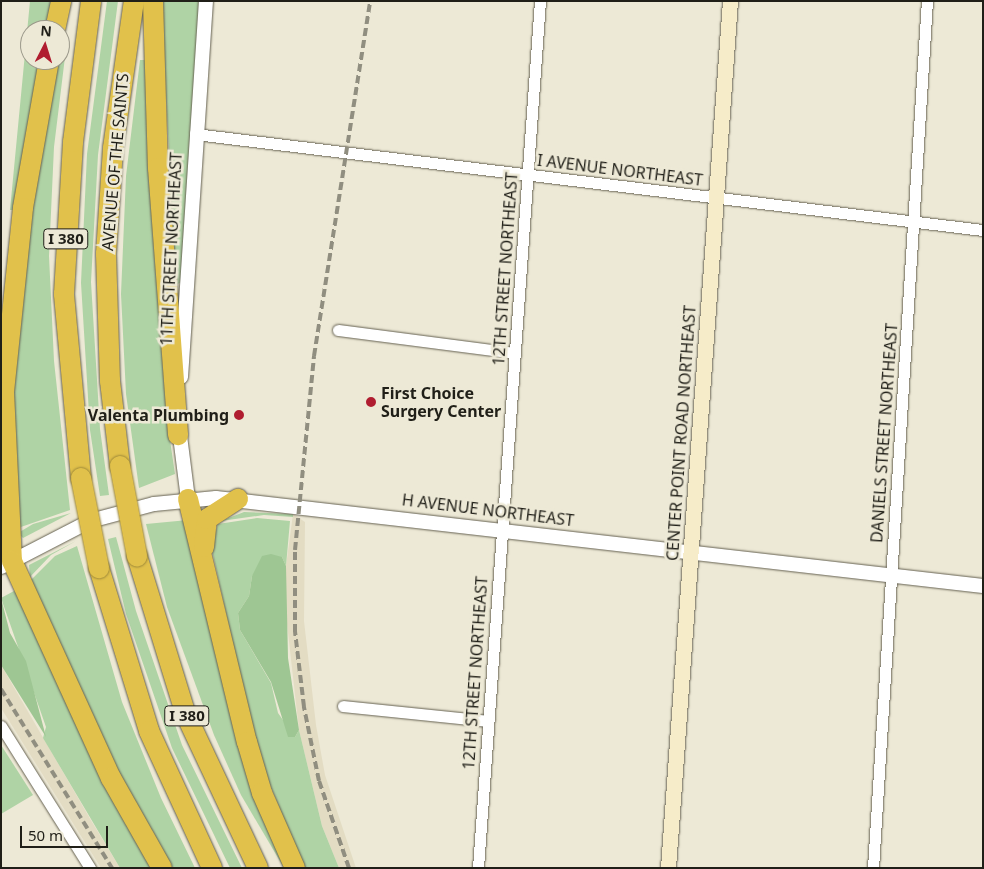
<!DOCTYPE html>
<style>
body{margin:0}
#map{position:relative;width:984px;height:869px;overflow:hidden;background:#ede9d6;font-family:"Noto Sans",sans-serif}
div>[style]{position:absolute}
.built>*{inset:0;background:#e3dcc3}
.green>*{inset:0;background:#afd3a5}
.forest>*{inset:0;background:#9ec693}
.roads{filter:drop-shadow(0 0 1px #656151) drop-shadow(0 0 1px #656151)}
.minor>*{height:11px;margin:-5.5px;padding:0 5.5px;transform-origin:5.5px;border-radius:5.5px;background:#fff}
.tertiary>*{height:14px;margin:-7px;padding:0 7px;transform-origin:7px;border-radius:7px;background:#fff}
.secondary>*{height:15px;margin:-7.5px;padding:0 7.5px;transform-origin:7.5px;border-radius:7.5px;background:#f6ecc9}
.motorway>*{height:20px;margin:-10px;padding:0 10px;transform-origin:10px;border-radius:10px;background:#e1c14b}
.rail>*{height:4px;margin-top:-2px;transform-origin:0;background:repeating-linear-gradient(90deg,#908e80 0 8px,transparent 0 12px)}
.bridges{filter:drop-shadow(0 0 1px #9d8839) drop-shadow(0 0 1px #9d8839)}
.motorway-bridge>*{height:20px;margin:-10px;padding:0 10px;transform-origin:10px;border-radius:10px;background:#e1c14b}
.dots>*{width:14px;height:14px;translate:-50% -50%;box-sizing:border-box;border:2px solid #ede9d6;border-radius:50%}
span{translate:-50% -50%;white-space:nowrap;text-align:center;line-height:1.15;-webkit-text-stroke:5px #ede9d6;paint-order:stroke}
.shield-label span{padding:1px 4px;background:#ede9d6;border:1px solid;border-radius:4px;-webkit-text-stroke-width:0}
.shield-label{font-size:15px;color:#201f18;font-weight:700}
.street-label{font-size:16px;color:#201f18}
.poi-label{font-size:16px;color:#201f18;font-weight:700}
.left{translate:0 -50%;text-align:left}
.right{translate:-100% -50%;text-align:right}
.frame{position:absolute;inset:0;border:2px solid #201f18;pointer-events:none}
.north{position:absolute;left:20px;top:20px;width:50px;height:50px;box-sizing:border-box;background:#ede9d6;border:1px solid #9b988a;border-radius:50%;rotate:5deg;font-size:14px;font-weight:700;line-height:20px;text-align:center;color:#201f18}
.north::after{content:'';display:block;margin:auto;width:18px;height:22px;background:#b01d30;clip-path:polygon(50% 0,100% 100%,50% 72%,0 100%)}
.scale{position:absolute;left:20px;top:826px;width:88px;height:22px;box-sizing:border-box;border:2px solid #201f18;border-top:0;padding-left:6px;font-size:15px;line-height:18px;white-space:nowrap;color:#201f18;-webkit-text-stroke:4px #ede9d6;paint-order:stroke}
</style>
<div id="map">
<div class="built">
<i style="clip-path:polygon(293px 514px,305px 522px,304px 621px,316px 725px,325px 775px,356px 868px,339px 868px,322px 826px,299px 730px,286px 615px,286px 566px)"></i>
<i style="clip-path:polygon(1px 665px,92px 822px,120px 868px,101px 868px,1px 708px)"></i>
</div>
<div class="green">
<i style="clip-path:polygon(30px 1px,53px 1px,47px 30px,30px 30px,30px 60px,42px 60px,15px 210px,10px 210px)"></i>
<i style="clip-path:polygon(107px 1px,118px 1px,98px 155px,91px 282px,100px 429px,109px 495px,100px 496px,90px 430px,81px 283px,87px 154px)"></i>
<i style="clip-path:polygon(161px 1px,199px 1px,181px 282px,176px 285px)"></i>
<i style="clip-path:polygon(60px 51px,65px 57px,54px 147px,49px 256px,54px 361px,70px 510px,18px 528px,9px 436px,28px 222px)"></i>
<i style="clip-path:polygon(140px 60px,145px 60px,167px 420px,175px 474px,139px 488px,126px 394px,121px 294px,126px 176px)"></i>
<i style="clip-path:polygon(244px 512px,293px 514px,293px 517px,264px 515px,221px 521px)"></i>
<i style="clip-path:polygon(71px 513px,23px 538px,18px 533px,33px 524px)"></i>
<i style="clip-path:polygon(257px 518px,290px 521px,286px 566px,282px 557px,252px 576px,249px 596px,238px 613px,240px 630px,271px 683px,278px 713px,295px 737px,299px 730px,322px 826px,339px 868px,304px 868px,264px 770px,249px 715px,211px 546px,218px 524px)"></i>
<i style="clip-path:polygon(188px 520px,286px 866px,284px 868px,241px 795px,214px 735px,167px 607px,146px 524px)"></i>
<i style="clip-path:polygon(116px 537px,136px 611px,182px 745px,242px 868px,230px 868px,172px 748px,126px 614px,108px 539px)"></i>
<i style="clip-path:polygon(76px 541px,51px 555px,30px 577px,29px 565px)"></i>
<i style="clip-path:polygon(77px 546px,122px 702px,161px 798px,195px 868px,171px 868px,141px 820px,29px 582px,55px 556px)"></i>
<i style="clip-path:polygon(14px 591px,20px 595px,154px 868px,120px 868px,43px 738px,46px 727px,1px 598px)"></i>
<i style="clip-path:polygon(1px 745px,33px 795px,1px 814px)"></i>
</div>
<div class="forest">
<i style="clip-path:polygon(271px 554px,282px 557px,286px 566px,288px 658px,299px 730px,295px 737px,288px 737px,271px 682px,240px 630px,238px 613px,249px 596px,252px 576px,262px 556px)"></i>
<i style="clip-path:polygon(1px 598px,10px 633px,26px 661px,46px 737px,1px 665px)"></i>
</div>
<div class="roads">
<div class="minor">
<i style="left:195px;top:134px;width:794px;rotate:6.95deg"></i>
<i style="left:338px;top:330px;width:178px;rotate:7.4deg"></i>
<i style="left:343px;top:706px;width:146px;rotate:5.9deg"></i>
<i style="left:1px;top:726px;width:168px;rotate:57.9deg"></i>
<i style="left:478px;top:868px;width:869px;rotate:-85.91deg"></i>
<i style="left:873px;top:868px;width:869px;rotate:-86.44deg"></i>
</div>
<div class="tertiary">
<i style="left:181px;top:377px;width:377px;rotate:-86.2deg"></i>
<i style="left:179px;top:428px;width:72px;rotate:82.8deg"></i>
<i style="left:1px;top:567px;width:100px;rotate:-27.3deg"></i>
<i style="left:90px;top:521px;width:66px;rotate:-14.9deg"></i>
<i style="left:154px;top:504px;width:62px;rotate:-5.5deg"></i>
<i style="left:216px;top:498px;width:772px;rotate:6.55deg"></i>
</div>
<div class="secondary">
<i style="left:668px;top:868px;width:869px;rotate:-85.91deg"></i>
</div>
<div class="motorway">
<i style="left:153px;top:1px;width:167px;rotate:88.3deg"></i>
<i style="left:158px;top:168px;width:268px;rotate:85.7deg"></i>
<i style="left:55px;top:30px;width:30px;rotate:-78deg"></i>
<i style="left:49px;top:60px;width:150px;rotate:100deg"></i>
<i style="left:23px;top:208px;width:185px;rotate:95.9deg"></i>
<i style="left:4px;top:392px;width:169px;rotate:87.3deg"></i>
<i style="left:12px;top:561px;width:239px;rotate:65.5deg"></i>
<i style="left:111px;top:778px;width:103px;rotate:60.5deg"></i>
<i style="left:120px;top:466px;width:86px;rotate:-96.7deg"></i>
<i style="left:110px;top:381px;width:127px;rotate:-91.8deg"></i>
<i style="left:106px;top:254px;width:106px;rotate:-86.2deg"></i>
<i style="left:113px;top:148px;width:148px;rotate:-81.9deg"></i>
<i style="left:81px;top:478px;width:185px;rotate:-95.3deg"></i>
<i style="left:64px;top:294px;width:152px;rotate:-86.6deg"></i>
<i style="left:73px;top:142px;width:142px;rotate:-82.7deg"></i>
<i style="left:188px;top:499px;width:250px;rotate:76.4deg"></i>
<i style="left:247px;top:742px;width:53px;rotate:73.6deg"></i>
<i style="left:262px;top:793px;width:82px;rotate:66.3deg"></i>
<i style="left:204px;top:547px;width:28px;rotate:-84deg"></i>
<i style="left:207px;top:519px;width:37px;rotate:-33deg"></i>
<i style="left:137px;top:556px;width:166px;rotate:72.9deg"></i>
<i style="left:186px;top:715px;width:169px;rotate:64.8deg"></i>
<i style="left:99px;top:568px;width:170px;rotate:72.9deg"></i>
<i style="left:149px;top:731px;width:151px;rotate:65.3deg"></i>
</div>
</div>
<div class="rail">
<i style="left:1px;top:689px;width:211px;rotate:58.2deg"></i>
<i style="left:349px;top:868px;width:92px;rotate:-109deg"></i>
<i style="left:319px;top:781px;width:76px;rotate:-101.5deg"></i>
<i style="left:304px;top:707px;width:76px;rotate:-96.8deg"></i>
<i style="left:295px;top:632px;width:82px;rotate:-90deg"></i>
<i style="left:295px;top:550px;width:195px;rotate:-84.4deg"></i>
<i style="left:314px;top:356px;width:359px;rotate:-81deg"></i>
</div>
<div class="bridges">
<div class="motorway-bridge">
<i style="left:120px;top:466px;width:92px;rotate:79.3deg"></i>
<i style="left:81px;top:478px;width:92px;rotate:78.7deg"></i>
</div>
</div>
<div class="dots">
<i style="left:371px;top:402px;background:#b01d30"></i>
<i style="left:239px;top:415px;background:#b01d30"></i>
</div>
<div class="shield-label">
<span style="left:66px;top:239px">I 380</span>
<span style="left:187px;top:716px">I 380</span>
</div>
<div class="street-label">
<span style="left:115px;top:162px;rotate:-85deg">AVENUE OF THE SAINTS</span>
<span style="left:620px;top:170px;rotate:7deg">I AVENUE NORTHEAST</span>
<span style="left:171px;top:249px;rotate:-87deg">11TH STREET NORTHEAST</span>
<span style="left:505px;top:269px;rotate:-86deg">12TH STREET NORTHEAST</span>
<span style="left:681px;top:433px;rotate:-86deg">CENTER POINT ROAD NORTHEAST</span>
<span style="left:884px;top:433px;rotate:-86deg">DANIELS STREET NORTHEAST</span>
<span style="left:488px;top:510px;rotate:7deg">H AVENUE NORTHEAST</span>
<span style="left:475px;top:673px;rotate:-86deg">12TH STREET NORTHEAST</span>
</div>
<div class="poi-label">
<span class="left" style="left:381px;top:402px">First Choice<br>Surgery Center</span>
<span class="right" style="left:229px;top:415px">Valenta Plumbing</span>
</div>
<div class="frame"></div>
<div class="north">N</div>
<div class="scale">50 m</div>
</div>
